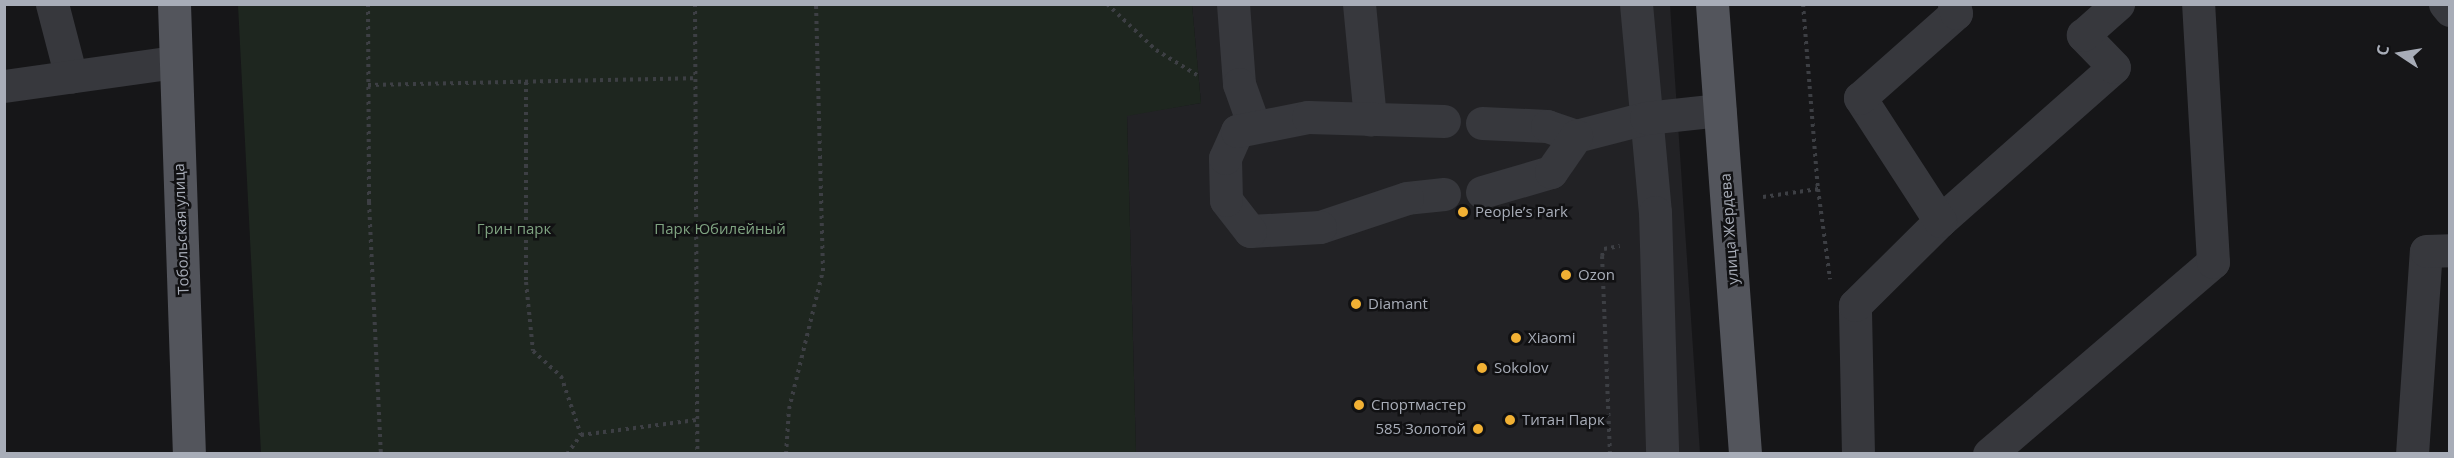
<!DOCTYPE html>
<meta charset="utf-8">
<style>
body{margin:0}
#map{position:relative;width:2454px;height:458px;overflow:hidden;background:#161618;font-family:"Open Sans",sans-serif}
div>[style]{position:absolute}
.built>*{inset:0;background:#222225}
.green>*{inset:0;background:#1e261f}
.path>*{height:4px;margin-top:-2px;transform-origin:0;background:repeating-linear-gradient(90deg,#3d3f44 0 3px,transparent 0 7.5px)}
.minor>*{height:33px;margin:-16.5px;padding:0 16.5px;transform-origin:16.5px;border-radius:16.5px;background:#37383d}
.major>*{height:33px;margin:-16.5px;padding:0 16.5px;transform-origin:16.5px;border-radius:16.5px;background:#53555c}
.dots>*{width:16px;height:16px;translate:-50% -50%;box-sizing:border-box;border:3px solid #111113;border-radius:50%}
span{translate:-50% -50%;white-space:nowrap;text-align:center;line-height:1.15;-webkit-text-stroke:5px #111113;paint-order:stroke}
.poi-label{font-size:15px;color:#a8adb8}
.left{translate:0 -50%;text-align:left}
.right{translate:-100% -50%;text-align:right}
.street-label{font-size:15px;color:#a8adb8}
.park-label{font-size:15px;color:#7fa381}
.frame{position:absolute;inset:0;border:6px solid #a8adb8;pointer-events:none}
.north{position:absolute;left:2370px;top:24px;width:60px;height:60px;-webkit-text-stroke:4px #111113;paint-order:stroke;rotate:282deg;font-size:16px;font-weight:700;line-height:24px;text-align:center;color:#a8adb8}
.north::after{content:'';display:block;margin:auto;width:21px;height:27px;background:#a8adb8;clip-path:polygon(50% 0,100% 100%,50% 72%,0 100%)}
</style>
<div id="map">
<div class="built">
<i style="clip-path:polygon(1192px 5px,1670px 5px,1700px 453px,1136px 453px,1127px 115px,1201px 103px)"></i>
</div>
<div class="green">
<i style="clip-path:polygon(238px 5px,1192px 5px,1201px 103px,1127px 116px,1136px 453px,261px 453px)"></i>
</div>
<div class="path">
<i style="left:368px;top:4px;width:198px;rotate:89.7deg"></i>
<i style="left:369px;top:202px;width:252px;rotate:87.3deg"></i>
<i style="left:695px;top:4px;width:450px;rotate:89.7deg"></i>
<i style="left:1107px;top:4px;width:67px;rotate:43.2deg"></i>
<i style="left:1156px;top:50px;width:48px;rotate:31.4deg"></i>
<i style="left:1803px;top:4px;width:186px;rotate:85.4deg"></i>
<i style="left:526px;top:82px;width:200px;rotate:90deg"></i>
<i style="left:526px;top:282px;width:69px;rotate:84.2deg"></i>
<i style="left:533px;top:351px;width:38px;rotate:42deg"></i>
<i style="left:561px;top:376px;width:62px;rotate:71.3deg"></i>
<i style="left:368px;top:85px;width:325px;rotate:-1.2deg"></i>
<i style="left:1763px;top:197px;width:56px;rotate:-8.3deg"></i>
<i style="left:1818px;top:189px;width:91px;rotate:82.4deg"></i>
<i style="left:567px;top:454px;width:24px;rotate:-54deg"></i>
<i style="left:581px;top:435px;width:116px;rotate:-7.4deg"></i>
<i style="left:786px;top:454px;width:45px;rotate:-86.2deg"></i>
<i style="left:789px;top:409px;width:142px;rotate:-76.2deg"></i>
<i style="left:823px;top:271px;width:267px;rotate:-91.5deg"></i>
<i style="left:1610px;top:454px;width:198px;rotate:-92.3deg"></i>
<i style="left:1602px;top:256px;width:7px;rotate:-74deg"></i>
<i style="left:1604px;top:249px;width:16px;rotate:-11deg"></i>
</div>
<div class="minor">
<i style="left:52px;top:4px;width:75px;rotate:75.4deg"></i>
<i style="left:1233px;top:4px;width:80px;rotate:85.7deg"></i>
<i style="left:1239px;top:84px;width:45px;rotate:70.3deg"></i>
<i style="left:1359px;top:4px;width:116px;rotate:84.5deg"></i>
<i style="left:1636px;top:4px;width:209px;rotate:84.8deg"></i>
<i style="left:1655px;top:212px;width:242px;rotate:88.3deg"></i>
<i style="left:2445px;top:4px;width:8px;rotate:50deg"></i>
<i style="left:4px;top:86px;width:173px;rotate:-8deg"></i>
<i style="left:1482px;top:123px;width:65px;rotate:2.6deg"></i>
<i style="left:1547px;top:126px;width:31px;rotate:19deg"></i>
<i style="left:1576px;top:136px;width:72px;rotate:-14.4deg"></i>
<i style="left:1646px;top:118px;width:74px;rotate:-6.2deg"></i>
<i style="left:1482px;top:192px;width:72px;rotate:-16.2deg"></i>
<i style="left:1551px;top:172px;width:44px;rotate:-55.2deg"></i>
<i style="left:1444px;top:194px;width:37px;rotate:174deg"></i>
<i style="left:1407px;top:198px;width:92px;rotate:161.6deg"></i>
<i style="left:1320px;top:227px;width:70px;rotate:176.7deg"></i>
<i style="left:1250px;top:231px;width:39px;rotate:-128deg"></i>
<i style="left:1226px;top:200px;width:42px;rotate:-91.4deg"></i>
<i style="left:1225px;top:158px;width:30px;rotate:-66deg"></i>
<i style="left:1237px;top:131px;width:72px;rotate:-11.2deg"></i>
<i style="left:1308px;top:117px;width:136px;rotate:1.7deg"></i>
<i style="left:1940px;top:221px;width:232px;rotate:-41.5deg"></i>
<i style="left:2114px;top:67px;width:45px;rotate:-134.1deg"></i>
<i style="left:2083px;top:35px;width:47px;rotate:-41.5deg"></i>
<i style="left:1858px;top:454px;width:149px;rotate:-91.2deg"></i>
<i style="left:1855px;top:305px;width:120px;rotate:-44.7deg"></i>
<i style="left:1940px;top:221px;width:147px;rotate:-123deg"></i>
<i style="left:1860px;top:98px;width:128px;rotate:-41.5deg"></i>
<i style="left:1956px;top:13px;width:9px;rotate:-103deg"></i>
<i style="left:1989px;top:454px;width:295px;rotate:-40.6deg"></i>
<i style="left:2213px;top:262px;width:258px;rotate:-93.3deg"></i>
<i style="left:2412px;top:454px;width:203px;rotate:-86.1deg"></i>
<i style="left:2426px;top:251px;width:24px;rotate:-2deg"></i>
</div>
<div class="major">
<i style="left:174px;top:4px;width:450px;rotate:88.1deg"></i>
<i style="left:1712px;top:4px;width:451px;rotate:85.8deg"></i>
</div>
<div class="dots">
<i style="left:1463px;top:212px;background:#f2b134"></i>
<i style="left:1566px;top:275px;background:#f2b134"></i>
<i style="left:1356px;top:304px;background:#f2b134"></i>
<i style="left:1516px;top:338px;background:#f2b134"></i>
<i style="left:1482px;top:368px;background:#f2b134"></i>
<i style="left:1359px;top:405px;background:#f2b134"></i>
<i style="left:1510px;top:420px;background:#f2b134"></i>
<i style="left:1478px;top:429px;background:#f2b134"></i>
</div>
<div class="poi-label">
<span class="left" style="left:1475px;top:212px">People’s Park</span>
<span class="left" style="left:1578px;top:275px">Ozon</span>
<span class="left" style="left:1368px;top:304px">Diamant</span>
<span class="left" style="left:1528px;top:338px">Xiaomi</span>
<span class="left" style="left:1494px;top:368px">Sokolov</span>
<span class="left" style="left:1371px;top:405px">Спортмастер</span>
<span class="left" style="left:1522px;top:420px">Титан Парк</span>
<span class="right" style="left:1466px;top:429px">585 Золотой</span>
</div>
<div class="street-label">
<span style="left:181px;top:229px;rotate:-92deg">Тобольская улица</span>
<span style="left:1729px;top:229px;rotate:-94deg">улица Жердева</span>
</div>
<div class="park-label">
<span style="left:514px;top:229px">Грин парк</span>
<span style="left:720px;top:229px">Парк Юбилейный</span>
</div>
<div class="frame"></div>
<div class="north">С</div>
</div>
